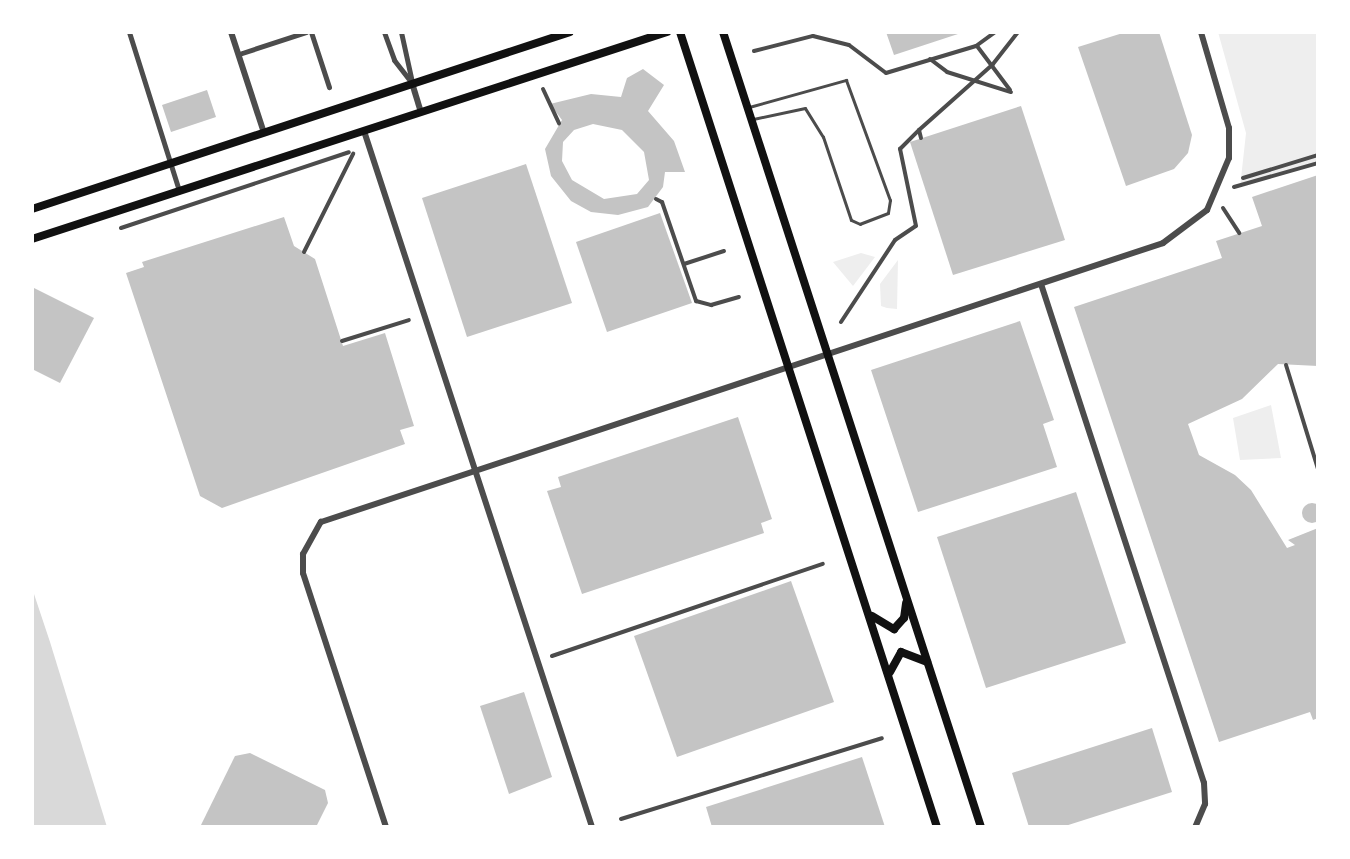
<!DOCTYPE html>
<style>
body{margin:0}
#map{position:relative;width:1350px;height:859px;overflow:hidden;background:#fff;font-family:"DejaVu Sans",sans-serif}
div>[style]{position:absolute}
.green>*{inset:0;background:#eee}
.water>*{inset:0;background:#d9d9d9}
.building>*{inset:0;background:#c4c4c4}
.round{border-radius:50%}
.service>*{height:3px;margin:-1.5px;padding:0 1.5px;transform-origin:1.5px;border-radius:1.5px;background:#4c4c4c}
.pedestrian>*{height:4px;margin:-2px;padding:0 2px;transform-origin:2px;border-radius:2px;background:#4c4c4c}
.minor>*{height:5px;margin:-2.5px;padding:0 2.5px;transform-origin:2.5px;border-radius:2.5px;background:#4c4c4c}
.tertiary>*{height:6px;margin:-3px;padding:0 3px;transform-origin:3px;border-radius:3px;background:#4c4c4c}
.primary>*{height:8px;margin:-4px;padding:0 4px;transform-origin:4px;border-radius:4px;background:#111}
span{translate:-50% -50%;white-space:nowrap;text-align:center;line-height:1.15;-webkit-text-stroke:8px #fff;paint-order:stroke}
.frame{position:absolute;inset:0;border:34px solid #fff;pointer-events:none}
</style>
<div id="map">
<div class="green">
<i style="clip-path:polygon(1218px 32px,1318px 32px,1318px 162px,1240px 187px,1246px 133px)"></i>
<i style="clip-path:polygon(861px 253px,875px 257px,853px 286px,833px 262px)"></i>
<i style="clip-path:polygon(898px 260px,897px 309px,887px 308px,881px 306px,880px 284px)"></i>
<i style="clip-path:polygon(1271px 405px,1281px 458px,1240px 460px,1233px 418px)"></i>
</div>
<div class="water">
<i style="clip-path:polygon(32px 588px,50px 642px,107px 827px,32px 827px)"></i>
</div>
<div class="building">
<i style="clip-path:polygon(886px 32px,961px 32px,961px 33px,894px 55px)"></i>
<i style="clip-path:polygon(1126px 32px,1159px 32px,1192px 135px,1188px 153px,1174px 169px,1126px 186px,1078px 47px)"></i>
<i style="clip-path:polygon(evenodd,643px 69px,664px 85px,648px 111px,674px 141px,685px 172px,665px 172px,663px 187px,648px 207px,618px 215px,591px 212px,571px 201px,551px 176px,545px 149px,562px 120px,550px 104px,591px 94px,621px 97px,627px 78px,643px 69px,593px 124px,622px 130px,644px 152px,649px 180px,637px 194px,604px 199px,572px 180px,562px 161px,563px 142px,574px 130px,593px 124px)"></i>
<i style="clip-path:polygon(207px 90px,216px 117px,171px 132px,162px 105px)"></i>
<i style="clip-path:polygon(1021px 106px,1065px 240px,953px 275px,910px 142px)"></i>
<i style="clip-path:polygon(526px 164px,572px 303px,467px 337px,422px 198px)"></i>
<i style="clip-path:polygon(1318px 175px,1318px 366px,1278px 364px,1242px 399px,1188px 424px,1199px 455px,1235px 475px,1251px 490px,1287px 548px,1295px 545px,1288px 540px,1318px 528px,1318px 718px,1313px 720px,1310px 712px,1219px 742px,1074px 307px,1222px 258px,1216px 241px,1262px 226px,1252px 197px)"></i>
<i style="clip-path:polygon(660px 213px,692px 303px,607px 332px,576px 242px)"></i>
<i style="clip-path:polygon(284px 217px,294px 246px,315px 259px,343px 346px,385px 333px,414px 426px,400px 430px,405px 444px,222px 508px,200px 496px,126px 273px,144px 267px,142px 262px)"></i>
<i style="clip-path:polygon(32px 287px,94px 318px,60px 383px,32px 369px)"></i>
<i style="clip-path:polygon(1020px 321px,1054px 420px,1043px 424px,1057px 467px,918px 512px,871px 370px)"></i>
<i style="clip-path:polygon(738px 417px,772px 519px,761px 523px,764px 533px,582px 594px,547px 491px,561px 487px,558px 477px)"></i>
<i style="clip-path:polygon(1076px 492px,1126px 643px,986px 688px,937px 537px)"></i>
<i class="round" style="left:1302px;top:503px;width:20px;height:20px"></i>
<i style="clip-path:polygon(791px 581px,834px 702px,677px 757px,634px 636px)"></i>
<i style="clip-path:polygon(524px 692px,552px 777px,509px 794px,480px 706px)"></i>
<i style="clip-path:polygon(1152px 728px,1172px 792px,1062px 827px,1029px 827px,1012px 773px)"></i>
<i style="clip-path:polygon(250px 753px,325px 790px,328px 803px,316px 827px,200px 827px,235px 756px)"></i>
<i style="clip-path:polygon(862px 757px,885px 827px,712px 827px,706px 807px)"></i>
</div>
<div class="service">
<i style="left:749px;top:107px;width:101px;rotate:-15.6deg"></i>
<i style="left:846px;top:80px;width:128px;rotate:69.9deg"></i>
<i style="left:890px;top:200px;width:13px;rotate:99deg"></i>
<i style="left:888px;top:213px;width:30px;rotate:159deg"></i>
<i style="left:860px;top:224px;width:10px;rotate:-156deg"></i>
<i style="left:851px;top:220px;width:88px;rotate:-108.6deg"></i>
<i style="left:823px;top:137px;width:34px;rotate:-122deg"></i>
<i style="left:805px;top:108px;width:53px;rotate:168.1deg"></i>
</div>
<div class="pedestrian">
<i style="left:977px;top:46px;width:55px;rotate:53.1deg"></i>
<i style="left:754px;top:51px;width:61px;rotate:-14.3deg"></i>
<i style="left:813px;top:36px;width:37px;rotate:14deg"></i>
<i style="left:849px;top:45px;width:46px;rotate:37.1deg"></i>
<i style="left:886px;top:73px;width:94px;rotate:-16.7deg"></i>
<i style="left:976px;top:46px;width:24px;rotate:-36deg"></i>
<i style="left:930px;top:59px;width:21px;rotate:37deg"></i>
<i style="left:947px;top:72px;width:67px;rotate:17.4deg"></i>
<i style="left:543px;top:89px;width:38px;rotate:65deg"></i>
<i style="left:921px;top:138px;width:8px;rotate:-104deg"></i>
<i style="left:919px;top:130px;width:99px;rotate:-41.7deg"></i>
<i style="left:993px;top:64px;width:41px;rotate:-52deg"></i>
<i style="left:1243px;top:178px;width:78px;rotate:-17deg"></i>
<i style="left:1234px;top:187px;width:87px;rotate:-15.9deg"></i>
<i style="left:656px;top:199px;width:7px;rotate:27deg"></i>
<i style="left:662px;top:202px;width:105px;rotate:71deg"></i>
<i style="left:696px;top:301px;width:16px;rotate:15deg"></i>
<i style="left:711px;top:305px;width:29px;rotate:-16deg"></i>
<i style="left:1223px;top:208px;width:30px;rotate:57deg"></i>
<i style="left:121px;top:228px;width:240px;rotate:-18.4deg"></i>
<i style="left:304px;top:252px;width:110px;rotate:-63.4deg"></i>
<i style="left:684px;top:264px;width:42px;rotate:-18deg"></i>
<i style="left:841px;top:322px;width:98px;rotate:-56.6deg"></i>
<i style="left:895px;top:240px;width:25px;rotate:-34deg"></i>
<i style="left:916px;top:226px;width:79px;rotate:-101.7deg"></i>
<i style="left:900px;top:149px;width:27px;rotate:-45deg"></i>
<i style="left:342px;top:341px;width:70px;rotate:-17.4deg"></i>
<i style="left:1286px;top:365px;width:109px;rotate:72.9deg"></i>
<i style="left:552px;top:656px;width:286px;rotate:-18.8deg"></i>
<i style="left:621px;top:819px;width:273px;rotate:-17.2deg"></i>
</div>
<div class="minor">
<i style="left:129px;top:32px;width:167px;rotate:72.5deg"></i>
<i style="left:311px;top:32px;width:58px;rotate:71.9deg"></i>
<i style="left:384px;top:32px;width:30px;rotate:70deg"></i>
<i style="left:394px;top:60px;width:29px;rotate:52deg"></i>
<i style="left:401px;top:32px;width:51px;rotate:77.6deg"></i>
<i style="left:239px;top:54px;width:71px;rotate:-18.2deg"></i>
</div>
<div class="tertiary">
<i style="left:231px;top:32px;width:103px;rotate:71.9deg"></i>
<i style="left:412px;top:83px;width:30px;rotate:73deg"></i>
<i style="left:364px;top:131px;width:732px;rotate:71.86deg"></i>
<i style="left:1041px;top:284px;width:525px;rotate:71.91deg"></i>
<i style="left:1204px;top:783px;width:21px;rotate:87deg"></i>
<i style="left:1205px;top:804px;width:25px;rotate:113deg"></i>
<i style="left:386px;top:827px;width:267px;rotate:-108.1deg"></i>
<i style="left:303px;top:573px;width:19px;rotate:-90deg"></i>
<i style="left:303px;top:554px;width:37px;rotate:-61deg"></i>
<i style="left:321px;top:522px;width:887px;rotate:-18.33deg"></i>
<i style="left:1163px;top:243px;width:55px;rotate:-36.9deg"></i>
<i style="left:1207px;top:210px;width:56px;rotate:-67.1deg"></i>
<i style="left:1229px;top:158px;width:30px;rotate:-90deg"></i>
<i style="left:1229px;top:128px;width:100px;rotate:-106.3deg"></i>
</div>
<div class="primary">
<i style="left:680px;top:32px;width:836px;rotate:72.09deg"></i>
<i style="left:723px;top:32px;width:836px;rotate:72.02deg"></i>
<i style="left:32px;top:209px;width:566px;rotate:-18.21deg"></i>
<i style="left:32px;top:239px;width:668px;rotate:-18.06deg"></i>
<i style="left:872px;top:616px;width:26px;rotate:31deg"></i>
<i style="left:894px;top:629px;width:15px;rotate:-48deg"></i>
<i style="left:904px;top:618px;width:15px;rotate:-82deg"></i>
<i style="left:890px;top:672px;width:23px;rotate:-61deg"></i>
<i style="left:901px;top:652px;width:28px;rotate:21deg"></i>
</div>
<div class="frame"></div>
</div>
